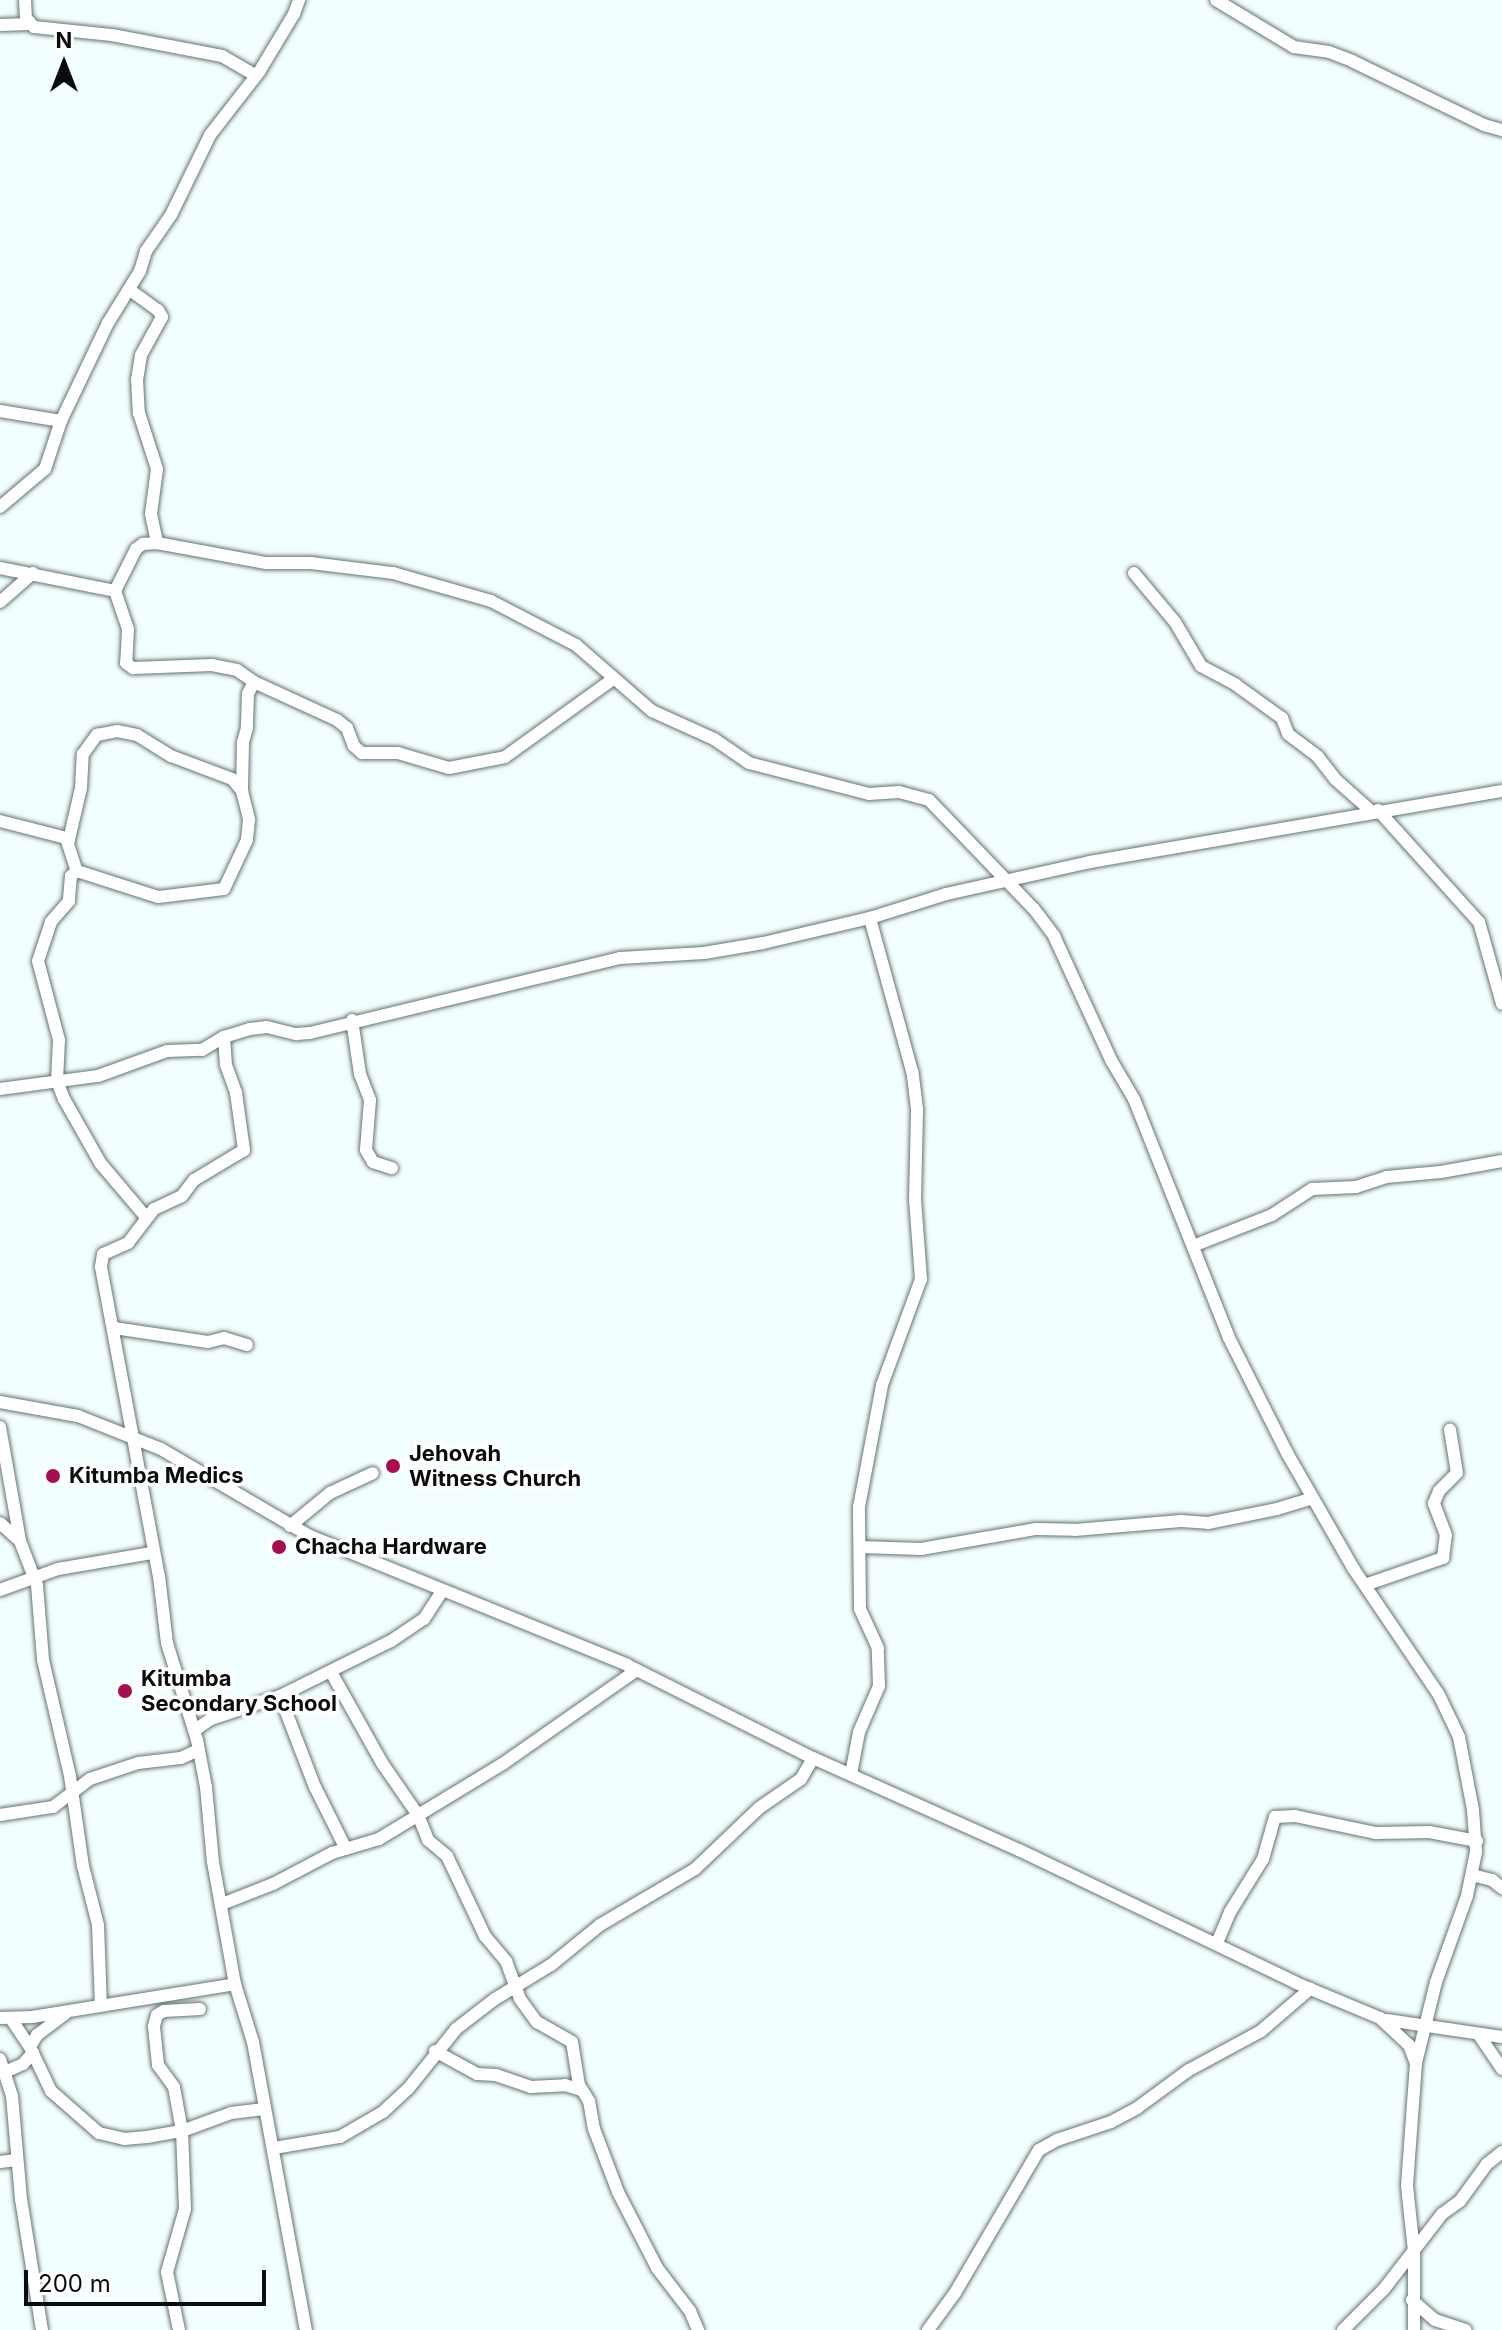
<!DOCTYPE html>
<style>
body{margin:0}
#map{position:relative;width:1502px;height:2330px;overflow:hidden;background:#f3feff;font-family:Inter,sans-serif}
div>[style]{position:absolute}
.roads{filter:drop-shadow(0 0 2px #667273) drop-shadow(0 0 2px #667273)}
.minor>*{height:12px;margin:-6px;padding:0 6px;transform-origin:6px;border-radius:6px;background:#fff}
.dots>*{width:22px;height:22px;translate:-50% -50%;box-sizing:border-box;border:4px solid #fff;border-radius:50%}
span{translate:-50% -50%;white-space:nowrap;text-align:center;line-height:1.15;-webkit-text-stroke:7px #fff;paint-order:stroke}
.poi-label{font-size:22px;color:#080c0d;font-weight:700}
.left{translate:0 -50%;text-align:left}
.north{position:absolute;left:24px;top:24px;width:80px;height:80px;-webkit-text-stroke:6px #fff;paint-order:stroke;rotate:0deg;font-size:22px;font-weight:700;line-height:32px;text-align:center;color:#080c0d}
.north::after{content:'';display:block;margin:auto;width:28px;height:36px;background:#080c0d;clip-path:polygon(50% 0,100% 100%,50% 72%,0 100%)}
.scale{position:absolute;left:24px;top:2270px;width:242px;height:36px;box-sizing:border-box;border:4px solid #080c0d;border-top:0;padding-left:10px;font-size:24px;line-height:28px;white-space:nowrap;color:#080c0d;-webkit-text-stroke:6px #fff;paint-order:stroke}
</style>
<div id="map">
<div class="roads">
<div class="minor">
<i style="left:25px;top:0;width:18px;rotate:87deg"></i>
<i style="left:26px;top:18px;width:12px;rotate:48deg"></i>
<i style="left:34px;top:27px;width:78px;rotate:5.9deg"></i>
<i style="left:112px;top:35px;width:112px;rotate:10.8deg"></i>
<i style="left:222px;top:56px;width:39px;rotate:30deg"></i>
<i style="left:1216px;top:0;width:91px;rotate:31.1deg"></i>
<i style="left:1294px;top:47px;width:35px;rotate:8deg"></i>
<i style="left:1329px;top:52px;width:25px;rotate:21deg"></i>
<i style="left:1352px;top:61px;width:147px;rotate:25.9deg"></i>
<i style="left:1484px;top:125px;width:19px;rotate:16deg"></i>
<i style="left:0;top:25px;width:29px;rotate:-2deg"></i>
<i style="left:130px;top:290px;width:34px;rotate:36deg"></i>
<i style="left:158px;top:310px;width:8px;rotate:60deg"></i>
<i style="left:162px;top:317px;width:43px;rotate:118.9deg"></i>
<i style="left:141px;top:355px;width:24px;rotate:99deg"></i>
<i style="left:137px;top:379px;width:34px;rotate:87deg"></i>
<i style="left:139px;top:413px;width:59px;rotate:72.2deg"></i>
<i style="left:157px;top:469px;width:45px;rotate:97.6deg"></i>
<i style="left:151px;top:514px;width:30px;rotate:78deg"></i>
<i style="left:0;top:411px;width:62px;rotate:9.3deg"></i>
<i style="left:0;top:507px;width:59px;rotate:-40.2deg"></i>
<i style="left:45px;top:469px;width:51px;rotate:-71.6deg"></i>
<i style="left:61px;top:421px;width:109px;rotate:-64.4deg"></i>
<i style="left:108px;top:323px;width:61px;rotate:-58.4deg"></i>
<i style="left:140px;top:271px;width:21px;rotate:-73deg"></i>
<i style="left:146px;top:251px;width:44px;rotate:-55.2deg"></i>
<i style="left:171px;top:215px;width:89px;rotate:-64deg"></i>
<i style="left:210px;top:135px;width:80px;rotate:-52.1deg"></i>
<i style="left:259px;top:72px;width:68px;rotate:-58.9deg"></i>
<i style="left:294px;top:14px;width:15px;rotate:-70deg"></i>
<i style="left:0;top:568px;width:117px;rotate:11.3deg"></i>
<i style="left:115px;top:591px;width:40px;rotate:71.1deg"></i>
<i style="left:128px;top:629px;width:34px;rotate:93deg"></i>
<i style="left:126px;top:663px;width:9px;rotate:36deg"></i>
<i style="left:133px;top:668px;width:79px;rotate:-2.2deg"></i>
<i style="left:212px;top:665px;width:25px;rotate:11deg"></i>
<i style="left:237px;top:670px;width:21px;rotate:35deg"></i>
<i style="left:254px;top:682px;width:13px;rotate:117deg"></i>
<i style="left:248px;top:694px;width:34px;rotate:92deg"></i>
<i style="left:247px;top:728px;width:15px;rotate:106deg"></i>
<i style="left:243px;top:742px;width:49px;rotate:91.2deg"></i>
<i style="left:242px;top:791px;width:30px;rotate:76deg"></i>
<i style="left:249px;top:820px;width:20px;rotate:96deg"></i>
<i style="left:247px;top:840px;width:54px;rotate:115.1deg"></i>
<i style="left:224px;top:889px;width:66px;rotate:173.1deg"></i>
<i style="left:158px;top:897px;width:85px;rotate:-162.2deg"></i>
<i style="left:77px;top:871px;width:8px;rotate:140deg"></i>
<i style="left:71px;top:876px;width:25px;rotate:95deg"></i>
<i style="left:69px;top:901px;width:28px;rotate:131deg"></i>
<i style="left:51px;top:922px;width:41px;rotate:108.4deg"></i>
<i style="left:38px;top:961px;width:82px;rotate:75.1deg"></i>
<i style="left:59px;top:1040px;width:41px;rotate:92.8deg"></i>
<i style="left:57px;top:1081px;width:19px;rotate:69deg"></i>
<i style="left:64px;top:1099px;width:75px;rotate:60.4deg"></i>
<i style="left:101px;top:1164px;width:70px;rotate:49.7deg"></i>
<i style="left:1134px;top:573px;width:64px;rotate:50.1deg"></i>
<i style="left:1175px;top:622px;width:51px;rotate:59.4deg"></i>
<i style="left:1201px;top:666px;width:40px;rotate:28deg"></i>
<i style="left:1236px;top:685px;width:57px;rotate:35.7deg"></i>
<i style="left:1282px;top:718px;width:17px;rotate:69deg"></i>
<i style="left:1288px;top:734px;width:38px;rotate:37deg"></i>
<i style="left:1318px;top:757px;width:28px;rotate:52deg"></i>
<i style="left:1335px;top:779px;width:48px;rotate:41.6deg"></i>
<i style="left:115px;top:591px;width:47px;rotate:-63.4deg"></i>
<i style="left:136px;top:549px;width:9px;rotate:-36deg"></i>
<i style="left:143px;top:544px;width:14px;rotate:-4deg"></i>
<i style="left:157px;top:543px;width:111px;rotate:10.4deg"></i>
<i style="left:266px;top:563px;width:45px"></i>
<i style="left:311px;top:563px;width:83px;rotate:7deg"></i>
<i style="left:393px;top:573px;width:102px;rotate:15.9deg"></i>
<i style="left:491px;top:601px;width:96px;rotate:27.4deg"></i>
<i style="left:576px;top:645px;width:101px;rotate:41deg"></i>
<i style="left:652px;top:711px;width:68px;rotate:24.3deg"></i>
<i style="left:714px;top:739px;width:42px;rotate:34.4deg"></i>
<i style="left:749px;top:763px;width:124px;rotate:14.5deg"></i>
<i style="left:869px;top:794px;width:30px;rotate:-4deg"></i>
<i style="left:899px;top:792px;width:31px;rotate:15deg"></i>
<i style="left:929px;top:800px;width:151px;rotate:46.1deg"></i>
<i style="left:1034px;top:909px;width:34px;rotate:53deg"></i>
<i style="left:1054px;top:936px;width:136px;rotate:65.3deg"></i>
<i style="left:1111px;top:1060px;width:45px;rotate:59.5deg"></i>
<i style="left:1134px;top:1099px;width:257px;rotate:68.3deg"></i>
<i style="left:1229px;top:1338px;width:129px;rotate:63.2deg"></i>
<i style="left:1287px;top:1453px;width:133px;rotate:60.1deg"></i>
<i style="left:1353px;top:1568px;width:153px;rotate:55.9deg"></i>
<i style="left:1439px;top:1695px;width:47px;rotate:64.5deg"></i>
<i style="left:1459px;top:1737px;width:74px;rotate:79.1deg"></i>
<i style="left:1473px;top:1810px;width:42px;rotate:85.9deg"></i>
<i style="left:1476px;top:1852px;width:45px;rotate:101.6deg"></i>
<i style="left:1467px;top:1896px;width:91px;rotate:109.8deg"></i>
<i style="left:1436px;top:1982px;width:83px;rotate:103.9deg"></i>
<i style="left:0;top:602px;width:44px;rotate:-41.3deg"></i>
<i style="left:254px;top:682px;width:91px;rotate:24.6deg"></i>
<i style="left:337px;top:720px;width:13px;rotate:39deg"></i>
<i style="left:347px;top:728px;width:19px;rotate:69deg"></i>
<i style="left:354px;top:746px;width:11px;rotate:41deg"></i>
<i style="left:362px;top:753px;width:36px"></i>
<i style="left:398px;top:753px;width:53px;rotate:16.4deg"></i>
<i style="left:449px;top:768px;width:57px;rotate:-11.1deg"></i>
<i style="left:505px;top:757px;width:133px;rotate:-35.8deg"></i>
<i style="left:1378px;top:810px;width:151px;rotate:48deg"></i>
<i style="left:1479px;top:922px;width:85px;rotate:74.3deg"></i>
<i style="left:0;top:821px;width:68px;rotate:14.4deg"></i>
<i style="left:66px;top:838px;width:35px;rotate:72deg"></i>
<i style="left:68px;top:844px;width:57px;rotate:-76.9deg"></i>
<i style="left:81px;top:788px;width:34px;rotate:-87deg"></i>
<i style="left:83px;top:754px;width:24px;rotate:-54deg"></i>
<i style="left:97px;top:735px;width:20px;rotate:-11deg"></i>
<i style="left:117px;top:731px;width:20px;rotate:11deg"></i>
<i style="left:137px;top:735px;width:40px;rotate:32deg"></i>
<i style="left:171px;top:756px;width:65px;rotate:20.7deg"></i>
<i style="left:232px;top:779px;width:16px;rotate:50deg"></i>
<i style="left:352px;top:1020px;width:55px;rotate:81.6deg"></i>
<i style="left:360px;top:1074px;width:28px;rotate:69deg"></i>
<i style="left:370px;top:1100px;width:50px;rotate:94.6deg"></i>
<i style="left:366px;top:1150px;width:14px;rotate:60deg"></i>
<i style="left:373px;top:1162px;width:20px;rotate:18deg"></i>
<i style="left:224px;top:1037px;width:28px;rotate:86deg"></i>
<i style="left:226px;top:1065px;width:30px;rotate:70deg"></i>
<i style="left:236px;top:1093px;width:58px;rotate:82deg"></i>
<i style="left:244px;top:1150px;width:58px;rotate:149deg"></i>
<i style="left:194px;top:1180px;width:20px;rotate:127deg"></i>
<i style="left:182px;top:1196px;width:31px;rotate:155deg"></i>
<i style="left:154px;top:1209px;width:43px;rotate:127.4deg"></i>
<i style="left:128px;top:1243px;width:27px;rotate:156deg"></i>
<i style="left:103px;top:1254px;width:13px;rotate:99deg"></i>
<i style="left:101px;top:1267px;width:314px;rotate:79.4deg"></i>
<i style="left:159px;top:1576px;width:67px;rotate:83.2deg"></i>
<i style="left:167px;top:1643px;width:102px;rotate:72.8deg"></i>
<i style="left:197px;top:1740px;width:48px;rotate:79.2deg"></i>
<i style="left:206px;top:1787px;width:75px;rotate:84.7deg"></i>
<i style="left:213px;top:1862px;width:124px;rotate:79.8deg"></i>
<i style="left:235px;top:1984px;width:61px;rotate:72.8deg"></i>
<i style="left:253px;top:2042px;width:293px;rotate:79.6deg"></i>
<i style="left:0;top:1089px;width:99px;rotate:-7.6deg"></i>
<i style="left:98px;top:1076px;width:73px;rotate:-19.9deg"></i>
<i style="left:167px;top:1051px;width:35px;rotate:-2deg"></i>
<i style="left:202px;top:1050px;width:26px;rotate:-31deg"></i>
<i style="left:224px;top:1037px;width:27px;rotate:-17deg"></i>
<i style="left:250px;top:1029px;width:17px;rotate:-7deg"></i>
<i style="left:267px;top:1027px;width:30px;rotate:14deg"></i>
<i style="left:296px;top:1034px;width:14px;rotate:-4deg"></i>
<i style="left:310px;top:1033px;width:319px;rotate:-13.6deg"></i>
<i style="left:620px;top:958px;width:84px;rotate:-3.4deg"></i>
<i style="left:704px;top:953px;width:60px;rotate:-9.6deg"></i>
<i style="left:763px;top:943px;width:110px;rotate:-13.2deg"></i>
<i style="left:870px;top:918px;width:80px;rotate:-17.5deg"></i>
<i style="left:946px;top:894px;width:148px;rotate:-12.5deg"></i>
<i style="left:1090px;top:862px;width:418px;rotate:-9.8deg"></i>
<i style="left:1193px;top:1246px;width:85px;rotate:-21.4deg"></i>
<i style="left:1272px;top:1215px;width:48px;rotate:-33deg"></i>
<i style="left:1312px;top:1189px;width:44px;rotate:-2.6deg"></i>
<i style="left:1356px;top:1187px;width:32px;rotate:-18deg"></i>
<i style="left:1386px;top:1177px;width:55px;rotate:-5.2deg"></i>
<i style="left:1441px;top:1172px;width:62px;rotate:-10.2deg"></i>
<i style="left:114px;top:1328px;width:95px;rotate:8.5deg"></i>
<i style="left:208px;top:1342px;width:16px;rotate:-14deg"></i>
<i style="left:224px;top:1338px;width:24px;rotate:17deg"></i>
<i style="left:0;top:1402px;width:79px;rotate:10.2deg"></i>
<i style="left:78px;top:1416px;width:89px;rotate:21.7deg"></i>
<i style="left:161px;top:1449px;width:173px;rotate:30.3deg"></i>
<i style="left:310px;top:1536px;width:342px;rotate:22.1deg"></i>
<i style="left:627px;top:1665px;width:208px;rotate:26.6deg"></i>
<i style="left:813px;top:1758px;width:226px;rotate:24.1deg"></i>
<i style="left:1019px;top:1850px;width:307px;rotate:25.6deg"></i>
<i style="left:1296px;top:1983px;width:91px;rotate:22.6deg"></i>
<i style="left:1380px;top:2018px;width:40px;rotate:43deg"></i>
<i style="left:1409px;top:2045px;width:19px;rotate:69deg"></i>
<i style="left:1416px;top:2063px;width:123px;rotate:94.2deg"></i>
<i style="left:1407px;top:2186px;width:65px;rotate:83.9deg"></i>
<i style="left:1414px;top:2251px;width:79px;rotate:90deg"></i>
<i style="left:0;top:1427px;width:116px;rotate:80deg"></i>
<i style="left:0;top:1523px;width:27px;rotate:42deg"></i>
<i style="left:20px;top:1541px;width:47px;rotate:68.9deg"></i>
<i style="left:37px;top:1585px;width:75px;rotate:85.4deg"></i>
<i style="left:43px;top:1660px;width:119px;rotate:76.9deg"></i>
<i style="left:70px;top:1776px;width:91px;rotate:81.8deg"></i>
<i style="left:83px;top:1866px;width:61px;rotate:75.7deg"></i>
<i style="left:98px;top:1925px;width:80px;rotate:87.9deg"></i>
<i style="left:290px;top:1526px;width:52px;rotate:-39.5deg"></i>
<i style="left:330px;top:1493px;width:47px;rotate:-24.9deg"></i>
<i style="left:860px;top:1547px;width:61px;rotate:1.9deg"></i>
<i style="left:921px;top:1549px;width:117px;rotate:-9.9deg"></i>
<i style="left:1036px;top:1529px;width:39px;rotate:1deg"></i>
<i style="left:1075px;top:1530px;width:106px;rotate:-4.9deg"></i>
<i style="left:1181px;top:1521px;width:27px;rotate:4deg"></i>
<i style="left:1208px;top:1523px;width:70px;rotate:-11.5deg"></i>
<i style="left:1277px;top:1509px;width:37px;rotate:-17deg"></i>
<i style="left:1365px;top:1585px;width:83px;rotate:-19.1deg"></i>
<i style="left:1443px;top:1558px;width:23px;rotate:-83deg"></i>
<i style="left:1446px;top:1535px;width:34px;rotate:-111deg"></i>
<i style="left:1434px;top:1503px;width:13px;rotate:-67deg"></i>
<i style="left:1439px;top:1491px;width:25px;rotate:-45deg"></i>
<i style="left:1457px;top:1473px;width:44px;rotate:-99.2deg"></i>
<i style="left:0;top:1590px;width:62px;rotate:-19.9deg"></i>
<i style="left:58px;top:1569px;width:95px;rotate:-9.7deg"></i>
<i style="left:331px;top:1672px;width:104px;rotate:60.7deg"></i>
<i style="left:382px;top:1763px;width:63px;rotate:55.3deg"></i>
<i style="left:418px;top:1815px;width:27px;rotate:68deg"></i>
<i style="left:428px;top:1840px;width:25px;rotate:40deg"></i>
<i style="left:447px;top:1856px;width:89px;rotate:64.6deg"></i>
<i style="left:485px;top:1936px;width:33px;rotate:50deg"></i>
<i style="left:506px;top:1961px;width:40px;rotate:69.8deg"></i>
<i style="left:520px;top:1999px;width:29px;rotate:54deg"></i>
<i style="left:537px;top:2022px;width:40px;rotate:29.7deg"></i>
<i style="left:572px;top:2042px;width:44px;rotate:80.8deg"></i>
<i style="left:579px;top:2085px;width:19px;rotate:58deg"></i>
<i style="left:589px;top:2101px;width:28px;rotate:80deg"></i>
<i style="left:594px;top:2129px;width:67px;rotate:69.1deg"></i>
<i style="left:618px;top:2192px;width:85px;rotate:62.8deg"></i>
<i style="left:657px;top:2268px;width:54px;rotate:52.5deg"></i>
<i style="left:690px;top:2311px;width:21px;rotate:67deg"></i>
<i style="left:280px;top:1696px;width:97px;rotate:69deg"></i>
<i style="left:315px;top:1787px;width:69px;rotate:63.4deg"></i>
<i style="left:195px;top:1730px;width:19px;rotate:-35deg"></i>
<i style="left:211px;top:1719px;width:73px;rotate:-18.4deg"></i>
<i style="left:280px;top:1696px;width:124px;rotate:-26.4deg"></i>
<i style="left:391px;top:1641px;width:40px;rotate:-34deg"></i>
<i style="left:424px;top:1619px;width:33px;rotate:-57deg"></i>
<i style="left:851px;top:1774px;width:43px;rotate:-79.2deg"></i>
<i style="left:859px;top:1732px;width:50px;rotate:-66.5deg"></i>
<i style="left:879px;top:1686px;width:38px;rotate:-92deg"></i>
<i style="left:878px;top:1648px;width:43px;rotate:-114.8deg"></i>
<i style="left:860px;top:1609px;width:102px;rotate:-90.6deg"></i>
<i style="left:859px;top:1507px;width:124px;rotate:-79.3deg"></i>
<i style="left:882px;top:1385px;width:113px;rotate:-69.8deg"></i>
<i style="left:921px;top:1279px;width:79px;rotate:-94.3deg"></i>
<i style="left:915px;top:1200px;width:91px;rotate:-88.7deg"></i>
<i style="left:917px;top:1109px;width:38px;rotate:-97deg"></i>
<i style="left:912px;top:1071px;width:159px;rotate:-105.4deg"></i>
<i style="left:0;top:1815px;width:54px;rotate:-8.6deg"></i>
<i style="left:53px;top:1807px;width:46px;rotate:-37.1deg"></i>
<i style="left:90px;top:1779px;width:51px;rotate:-18.4deg"></i>
<i style="left:138px;top:1763px;width:43px;rotate:-6.6deg"></i>
<i style="left:181px;top:1758px;width:19px;rotate:-25deg"></i>
<i style="left:1472px;top:1875px;width:21px;rotate:14deg"></i>
<i style="left:1492px;top:1880px;width:13px;rotate:39deg"></i>
<i style="left:222px;top:1904px;width:55px;rotate:-21.4deg"></i>
<i style="left:273px;top:1884px;width:67px;rotate:-27.7deg"></i>
<i style="left:332px;top:1853px;width:49px;rotate:-16.6deg"></i>
<i style="left:379px;top:1839px;width:146px;rotate:-31.3deg"></i>
<i style="left:504px;top:1763px;width:162px;rotate:-35deg"></i>
<i style="left:1217px;top:1943px;width:34px;rotate:-67deg"></i>
<i style="left:1230px;top:1912px;width:62px;rotate:-58.1deg"></i>
<i style="left:1263px;top:1859px;width:44px;rotate:-74.1deg"></i>
<i style="left:1275px;top:1817px;width:20px;rotate:-3deg"></i>
<i style="left:1295px;top:1816px;width:83px;rotate:11.9deg"></i>
<i style="left:1376px;top:1833px;width:53px;rotate:-1.1deg"></i>
<i style="left:1429px;top:1832px;width:49px;rotate:10.6deg"></i>
<i style="left:0;top:2018px;width:32px;rotate:-2deg"></i>
<i style="left:32px;top:2017px;width:206px;rotate:-9.2deg"></i>
<i style="left:11px;top:2019px;width:34px;rotate:56deg"></i>
<i style="left:30px;top:2047px;width:49px;rotate:64.5deg"></i>
<i style="left:51px;top:2091px;width:64px;rotate:41.2deg"></i>
<i style="left:99px;top:2133px;width:26px;rotate:13deg"></i>
<i style="left:124px;top:2139px;width:23px;rotate:-5deg"></i>
<i style="left:147px;top:2137px;width:36px;rotate:-10deg"></i>
<i style="left:182px;top:2131px;width:52px;rotate:-20.2deg"></i>
<i style="left:231px;top:2113px;width:33px;rotate:-7deg"></i>
<i style="left:1387px;top:2020px;width:116px;rotate:8.4deg"></i>
<i style="left:1479px;top:2035px;width:41px;rotate:55.9deg"></i>
<i style="left:30px;top:2047px;width:14px;rotate:-60deg"></i>
<i style="left:37px;top:2035px;width:35px;rotate:-37deg"></i>
<i style="left:435px;top:2051px;width:48px;rotate:28.7deg"></i>
<i style="left:477px;top:2074px;width:19px;rotate:3deg"></i>
<i style="left:496px;top:2075px;width:37px;rotate:19deg"></i>
<i style="left:531px;top:2087px;width:34px;rotate:-3deg"></i>
<i style="left:565px;top:2085px;width:17px;rotate:17deg"></i>
<i style="left:0;top:2059px;width:39px;rotate:72deg"></i>
<i style="left:12px;top:2096px;width:103px;rotate:85deg"></i>
<i style="left:21px;top:2199px;width:133px;rotate:80.9deg"></i>
<i style="left:5px;top:2072px;width:20px;rotate:-24deg"></i>
<i style="left:23px;top:2064px;width:15px;rotate:-48deg"></i>
<i style="left:274px;top:2148px;width:67px;rotate:-9.5deg"></i>
<i style="left:340px;top:2137px;width:50px;rotate:-30.2deg"></i>
<i style="left:383px;top:2112px;width:34px;rotate:-43deg"></i>
<i style="left:408px;top:2089px;width:77px;rotate:-51.3deg"></i>
<i style="left:456px;top:2029px;width:49px;rotate:-37.6deg"></i>
<i style="left:495px;top:1999px;width:66px;rotate:-31.3deg"></i>
<i style="left:551px;top:1965px;width:63px;rotate:-39.2deg"></i>
<i style="left:600px;top:1925px;width:110px;rotate:-30.5deg"></i>
<i style="left:695px;top:1869px;width:88px;rotate:-43.6deg"></i>
<i style="left:759px;top:1808px;width:51px;rotate:-34.6deg"></i>
<i style="left:801px;top:1779px;width:24px;rotate:-60deg"></i>
<i style="left:0;top:2162px;width:17px;rotate:-7deg"></i>
<i style="left:1412px;top:2300px;width:30px;rotate:41deg"></i>
<i style="left:1435px;top:2320px;width:32px;rotate:18deg"></i>
<i style="left:179px;top:2330px;width:59px;rotate:-101.7deg"></i>
<i style="left:167px;top:2272px;width:66px;rotate:-74.1deg"></i>
<i style="left:185px;top:2209px;width:78px;rotate:-92.2deg"></i>
<i style="left:182px;top:2131px;width:45px;rotate:-100.3deg"></i>
<i style="left:174px;top:2087px;width:27px;rotate:-126deg"></i>
<i style="left:158px;top:2065px;width:39px;rotate:-96deg"></i>
<i style="left:154px;top:2026px;width:11px;rotate:-75deg"></i>
<i style="left:157px;top:2015px;width:8px;rotate:-30deg"></i>
<i style="left:164px;top:2011px;width:36px;rotate:-3deg"></i>
<i style="left:928px;top:2330px;width:46px;rotate:-53.9deg"></i>
<i style="left:955px;top:2293px;width:166px;rotate:-59.6deg"></i>
<i style="left:1039px;top:2150px;width:21px;rotate:-29deg"></i>
<i style="left:1057px;top:2140px;width:57px;rotate:-18.4deg"></i>
<i style="left:1111px;top:2122px;width:30px;rotate:-28deg"></i>
<i style="left:1137px;top:2108px;width:64px;rotate:-36.2deg"></i>
<i style="left:1189px;top:2070px;width:82px;rotate:-28.4deg"></i>
<i style="left:1261px;top:2031px;width:65px;rotate:-40.6deg"></i>
<i style="left:1343px;top:2330px;width:58px;rotate:-45deg"></i>
<i style="left:1384px;top:2289px;width:95px;rotate:-52.3deg"></i>
<i style="left:1442px;top:2214px;width:22px;rotate:-36deg"></i>
<i style="left:1460px;top:2201px;width:46px;rotate:-53.9deg"></i>
<i style="left:1487px;top:2164px;width:19px;rotate:-39deg"></i>
</div>
</div>
<div class="dots">
<i style="left:393px;top:1466px;background:#a4104f"></i>
<i style="left:53px;top:1476px;background:#a4104f"></i>
<i style="left:279px;top:1547px;background:#a4104f"></i>
<i style="left:125px;top:1691px;background:#a4104f"></i>
</div>
<div class="poi-label">
<span class="left" style="left:409px;top:1466px">Jehovah<br>Witness Church</span>
<span class="left" style="left:69px;top:1476px">Kitumba Medics</span>
<span class="left" style="left:295px;top:1547px">Chacha Hardware</span>
<span class="left" style="left:141px;top:1691px">Kitumba<br>Secondary School</span>
</div>
<div class="north">N</div>
<div class="scale">200 m</div>
</div>
